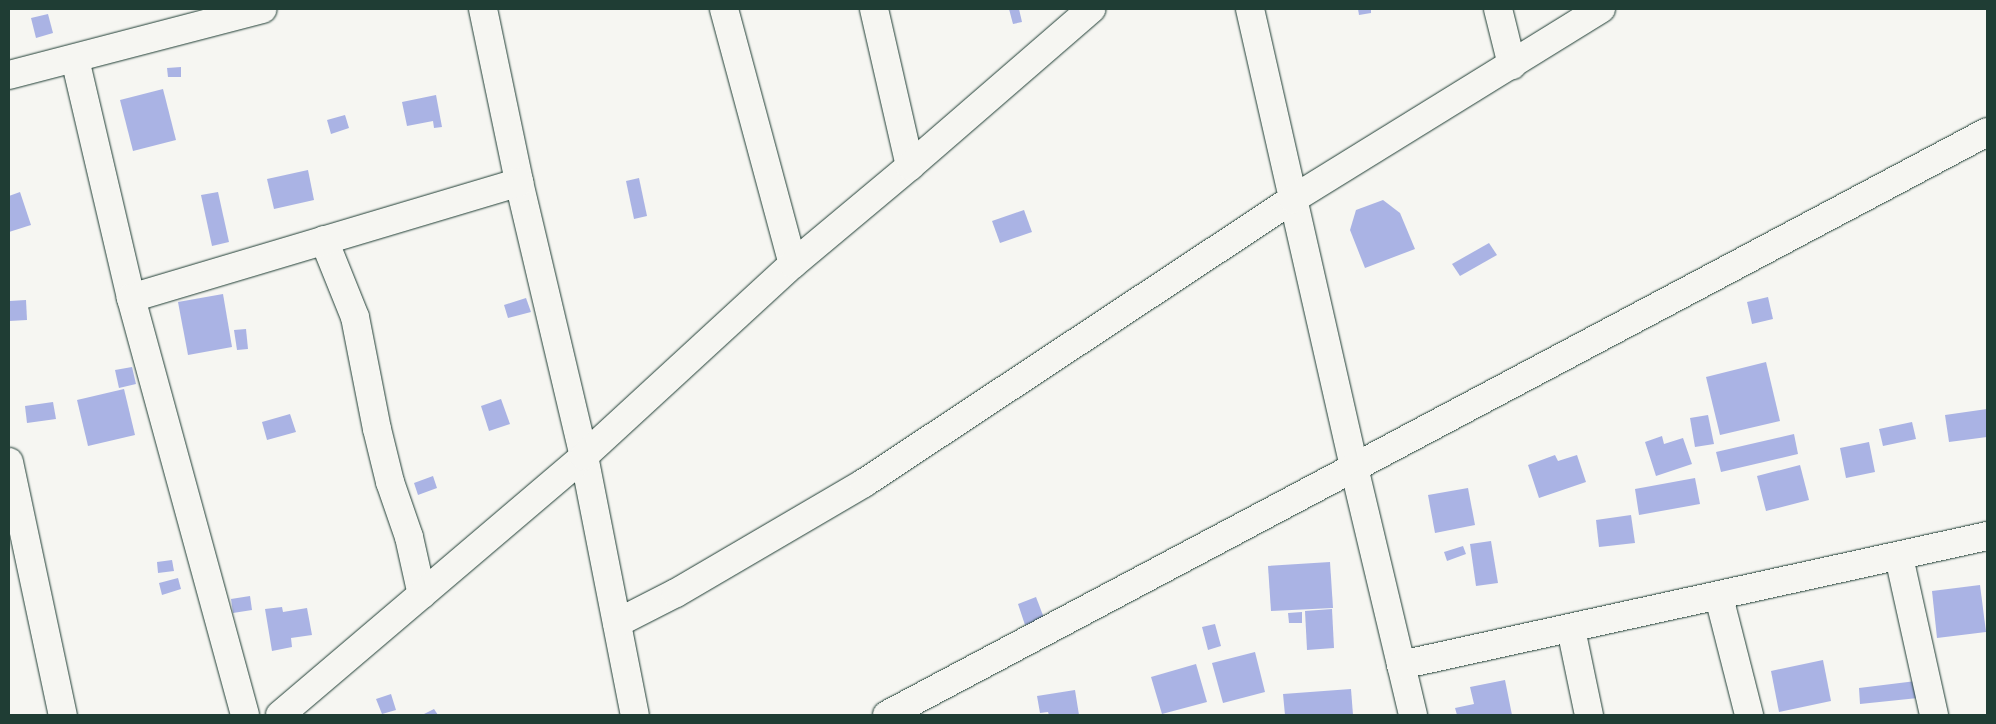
<!DOCTYPE html>
<style>
body{margin:0}
#map{position:relative;width:1996px;height:724px;overflow:hidden;background:#f6f6f2;font-family:"Comic Neue",sans-serif}
div>[style]{position:absolute}
.building>*{inset:0;background:#aab3e4}
.roads{filter:drop-shadow(0 0 1px #1f3d34) drop-shadow(0 0 1px #1f3d34)}
.minor>*{height:28px;margin:-14px;padding:0 14px;transform-origin:14px;border-radius:14px;background:#f6f6f2}
span{translate:-50% -50%;white-space:nowrap;text-align:center;line-height:1.15;-webkit-text-stroke:4px #f6f6f2;paint-order:stroke}
.frame{position:absolute;inset:0;border:10px solid #1f3d34;pointer-events:none}
</style>
<div id="map">
<div class="building">
<i style="clip-path:polygon(1009px 9px,1019px 9px,1022px 22px,1013px 24px)"></i>
<i style="clip-path:polygon(1358px 9px,1371px 9px,1371px 13px,1359px 15px)"></i>
<i style="clip-path:polygon(48px 14px,53px 33px,36px 38px,31px 18px)"></i>
<i style="clip-path:polygon(181px 67px,181px 77px,168px 77px,167px 68px)"></i>
<i style="clip-path:polygon(163px 89px,176px 140px,133px 151px,120px 100px)"></i>
<i style="clip-path:polygon(436px 95px,442px 127px,434px 128px,433px 121px,407px 126px,402px 102px)"></i>
<i style="clip-path:polygon(345px 115px,349px 128px,331px 134px,327px 120px)"></i>
<i style="clip-path:polygon(308px 170px,314px 200px,274px 209px,267px 179px)"></i>
<i style="clip-path:polygon(639px 178px,647px 216px,634px 219px,626px 181px)"></i>
<i style="clip-path:polygon(20px 192px,31px 225px,9px 232px,9px 196px)"></i>
<i style="clip-path:polygon(218px 192px,229px 242px,212px 246px,201px 195px)"></i>
<i style="clip-path:polygon(1383px 200px,1400px 213px,1415px 249px,1365px 268px,1350px 230px,1356px 210px)"></i>
<i style="clip-path:polygon(1024px 210px,1032px 232px,1000px 243px,992px 221px)"></i>
<i style="clip-path:polygon(1489px 243px,1497px 255px,1460px 276px,1452px 264px)"></i>
<i style="clip-path:polygon(223px 294px,232px 347px,188px 355px,178px 302px)"></i>
<i style="clip-path:polygon(1768px 297px,1773px 319px,1752px 324px,1747px 302px)"></i>
<i style="clip-path:polygon(526px 298px,531px 312px,508px 318px,504px 305px)"></i>
<i style="clip-path:polygon(26px 300px,27px 320px,9px 321px,9px 301px)"></i>
<i style="clip-path:polygon(246px 329px,248px 349px,237px 350px,234px 330px)"></i>
<i style="clip-path:polygon(1766px 362px,1780px 421px,1720px 435px,1706px 377px)"></i>
<i style="clip-path:polygon(132px 367px,136px 384px,119px 388px,115px 370px)"></i>
<i style="clip-path:polygon(124px 389px,135px 435px,88px 446px,77px 400px)"></i>
<i style="clip-path:polygon(501px 399px,510px 424px,489px 431px,481px 406px)"></i>
<i style="clip-path:polygon(53px 402px,56px 419px,27px 423px,25px 406px)"></i>
<i style="clip-path:polygon(1987px 409px,1987px 437px,1949px 442px,1945px 415px)"></i>
<i style="clip-path:polygon(290px 414px,296px 432px,267px 440px,262px 422px)"></i>
<i style="clip-path:polygon(1708px 415px,1714px 444px,1695px 447px,1690px 418px)"></i>
<i style="clip-path:polygon(1912px 422px,1916px 439px,1883px 446px,1879px 429px)"></i>
<i style="clip-path:polygon(1794px 434px,1798px 454px,1721px 472px,1716px 452px)"></i>
<i style="clip-path:polygon(1662px 436px,1664px 444px,1683px 438px,1692px 464px,1656px 476px,1645px 442px)"></i>
<i style="clip-path:polygon(1869px 442px,1875px 472px,1846px 478px,1840px 448px)"></i>
<i style="clip-path:polygon(1555px 455px,1558px 461px,1577px 455px,1586px 482px,1539px 498px,1528px 465px)"></i>
<i style="clip-path:polygon(1800px 465px,1809px 500px,1766px 511px,1757px 476px)"></i>
<i style="clip-path:polygon(433px 476px,437px 488px,418px 495px,414px 483px)"></i>
<i style="clip-path:polygon(1695px 478px,1700px 504px,1639px 515px,1635px 489px)"></i>
<i style="clip-path:polygon(1468px 488px,1475px 525px,1435px 533px,1428px 495px)"></i>
<i style="clip-path:polygon(1631px 515px,1635px 543px,1599px 547px,1596px 520px)"></i>
<i style="clip-path:polygon(1491px 541px,1498px 583px,1476px 586px,1470px 544px)"></i>
<i style="clip-path:polygon(1463px 546px,1466px 554px,1447px 561px,1444px 552px)"></i>
<i style="clip-path:polygon(172px 560px,174px 571px,158px 573px,157px 562px)"></i>
<i style="clip-path:polygon(1330px 562px,1333px 608px,1271px 611px,1268px 566px)"></i>
<i style="clip-path:polygon(178px 578px,181px 589px,162px 595px,159px 583px)"></i>
<i style="clip-path:polygon(1980px 585px,1986px 632px,1937px 638px,1932px 591px)"></i>
<i style="clip-path:polygon(250px 596px,252px 610px,233px 613px,231px 599px)"></i>
<i style="clip-path:polygon(1036px 597px,1044px 618px,1025px 625px,1018px 604px)"></i>
<i style="clip-path:polygon(282px 607px,283px 612px,307px 608px,312px 635px,291px 638px,292px 647px,272px 651px,265px 609px)"></i>
<i style="clip-path:polygon(1332px 609px,1334px 648px,1307px 650px,1305px 611px)"></i>
<i style="clip-path:polygon(1302px 612px,1302px 623px,1289px 623px,1288px 613px)"></i>
<i style="clip-path:polygon(1215px 624px,1221px 646px,1208px 650px,1202px 627px)"></i>
<i style="clip-path:polygon(1255px 652px,1265px 692px,1223px 703px,1212px 663px)"></i>
<i style="clip-path:polygon(1823px 660px,1831px 701px,1779px 712px,1771px 671px)"></i>
<i style="clip-path:polygon(1196px 664px,1207px 702px,1162px 714px,1151px 677px)"></i>
<i style="clip-path:polygon(1505px 680px,1512px 715px,1457px 715px,1455px 708px,1474px 704px,1470px 687px)"></i>
<i style="clip-path:polygon(1916px 681px,1918px 698px,1860px 704px,1859px 688px)"></i>
<i style="clip-path:polygon(1351px 689px,1353px 715px,1285px 715px,1283px 694px)"></i>
<i style="clip-path:polygon(1075px 690px,1079px 715px,1049px 715px,1048px 712px,1040px 713px,1037px 696px)"></i>
<i style="clip-path:polygon(391px 694px,396px 710px,382px 714px,376px 699px)"></i>
<i style="clip-path:polygon(434px 709px,438px 715px,422px 715px)"></i>
</div>
<div class="roads">
<div class="minor">
<i style="left:483px;top:9px;width:177px;rotate:78.2deg"></i>
<i style="left:519px;top:182px;width:282px;rotate:76.7deg"></i>
<i style="left:584px;top:456px;width:264px;rotate:78.9deg"></i>
<i style="left:724px;top:9px;width:264px;rotate:74.9deg"></i>
<i style="left:874px;top:9px;width:161px;rotate:77.1deg"></i>
<i style="left:1250px;top:9px;width:470px;rotate:77.2deg"></i>
<i style="left:1354px;top:467px;width:255px;rotate:76.6deg"></i>
<i style="left:1498px;top:9px;width:58px;rotate:76deg"></i>
<i style="left:75px;top:59px;width:245px;rotate:76.8deg"></i>
<i style="left:131px;top:298px;width:432px;rotate:74.7deg"></i>
<i style="left:9px;top:75px;width:262px;rotate:-14.6deg"></i>
<i style="left:324px;top:240px;width:83px;rotate:68.1deg"></i>
<i style="left:355px;top:317px;width:114px;rotate:78.9deg"></i>
<i style="left:377px;top:429px;width:55px;rotate:76.2deg"></i>
<i style="left:390px;top:482px;width:58px;rotate:70.9deg"></i>
<i style="left:409px;top:537px;width:59px;rotate:77.4deg"></i>
<i style="left:131px;top:298px;width:405px;rotate:-16.6deg"></i>
<i style="left:9px;top:462px;width:259px;rotate:78deg"></i>
<i style="left:1899px;top:557px;width:162px;rotate:77.5deg"></i>
<i style="left:1719px;top:597px;width:122px;rotate:75.7deg"></i>
<i style="left:617px;top:623px;width:66px;rotate:-27deg"></i>
<i style="left:676px;top:593px;width:218px;rotate:-30.3deg"></i>
<i style="left:864px;top:483px;width:514px;rotate:-33.5deg"></i>
<i style="left:1293px;top:199px;width:362px;rotate:-31.7deg"></i>
<i style="left:1571px;top:629px;width:88px;rotate:78.2deg"></i>
<i style="left:1401px;top:665px;width:600px;rotate:-12.41deg"></i>
<i style="left:280px;top:715px;width:399px;rotate:-40.4deg"></i>
<i style="left:584px;top:456px;width:284px;rotate:-42.6deg"></i>
<i style="left:793px;top:264px;width:153px;rotate:-39.9deg"></i>
<i style="left:910px;top:166px;width:240px;rotate:-40.9deg"></i>
<i style="left:887px;top:715px;width:1245px;rotate:-27.92deg"></i>
</div>
</div>
<div class="frame"></div>
</div>
